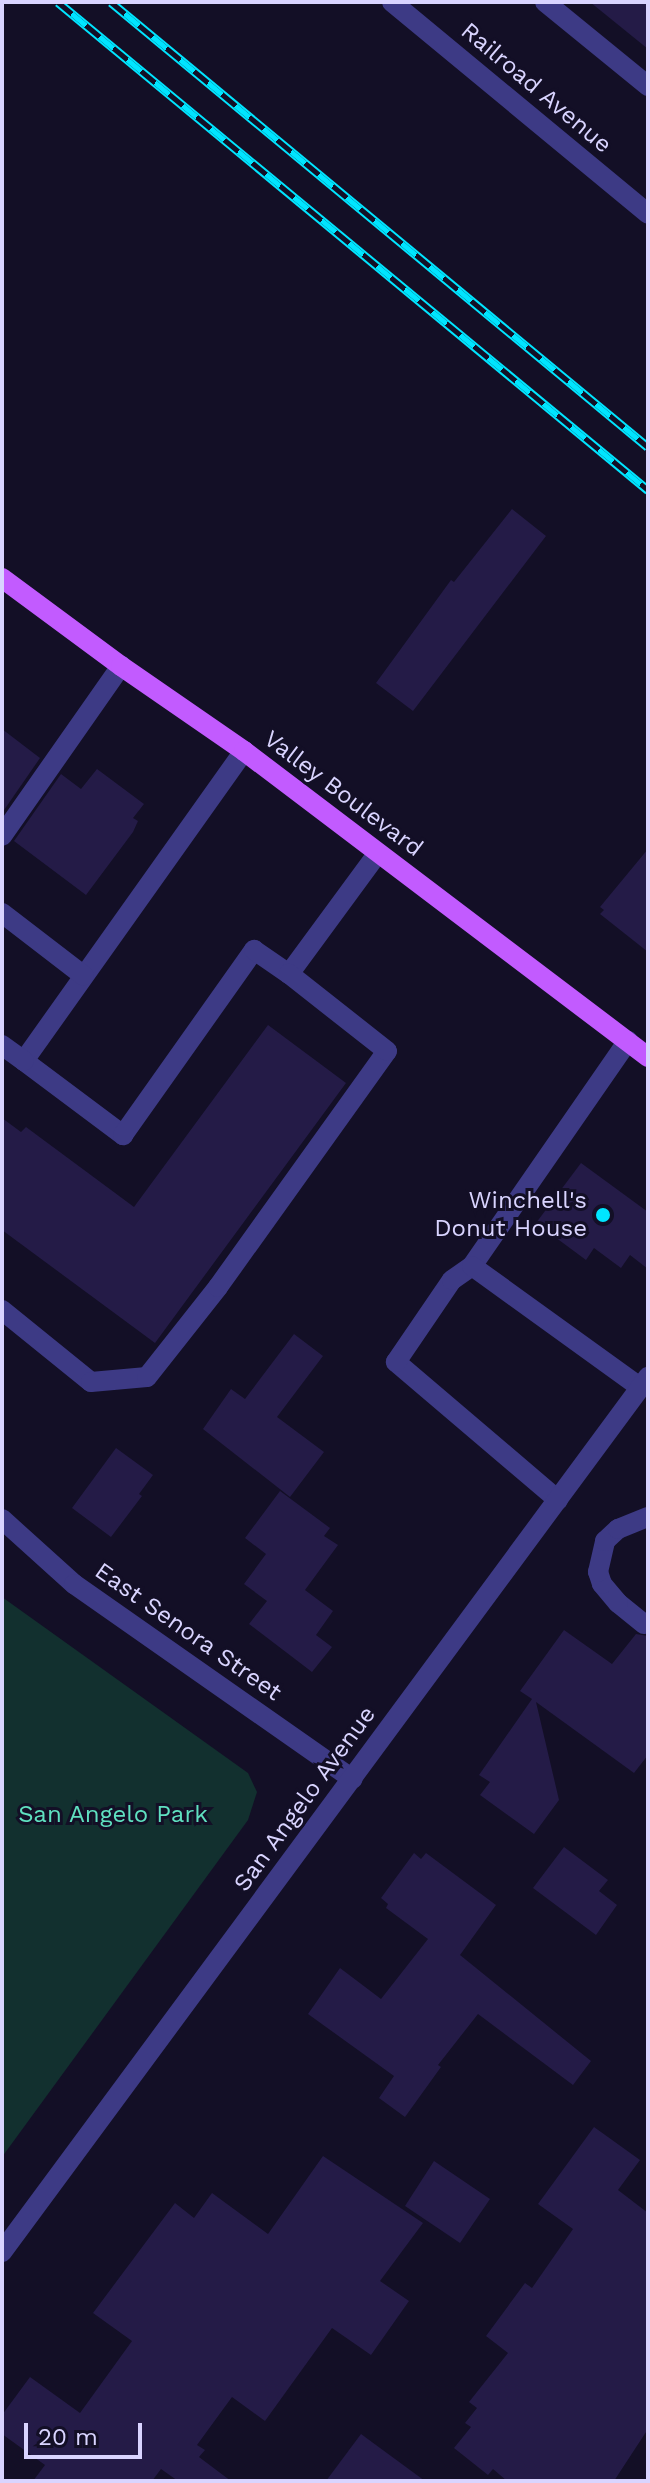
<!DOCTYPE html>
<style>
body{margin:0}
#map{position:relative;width:650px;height:2483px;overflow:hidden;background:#130f26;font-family:"Work Sans",sans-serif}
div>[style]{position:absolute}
.green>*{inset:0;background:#12302f}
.building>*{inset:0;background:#241b47}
.minor>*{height:20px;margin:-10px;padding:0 10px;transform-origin:10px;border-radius:10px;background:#3d3a85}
.major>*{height:20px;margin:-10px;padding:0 10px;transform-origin:10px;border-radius:10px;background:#c25bff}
.rail>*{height:9px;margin-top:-4.5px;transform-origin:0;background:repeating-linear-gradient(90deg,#130f26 0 18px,#00e5ff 0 36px);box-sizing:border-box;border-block:2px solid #00e5ff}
.dots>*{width:22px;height:22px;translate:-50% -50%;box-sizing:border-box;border:4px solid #130f26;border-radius:50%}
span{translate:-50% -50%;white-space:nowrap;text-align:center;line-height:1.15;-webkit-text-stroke:6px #130f26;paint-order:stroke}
.street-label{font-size:24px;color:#d9d4ff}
.poi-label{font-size:24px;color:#d9d4ff}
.right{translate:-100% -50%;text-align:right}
.park-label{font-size:24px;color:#5fe0c0}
.frame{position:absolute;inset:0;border:4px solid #d9d4ff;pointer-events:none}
.scale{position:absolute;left:24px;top:2423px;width:118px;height:36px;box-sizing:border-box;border:4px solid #d9d4ff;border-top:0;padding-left:10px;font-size:24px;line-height:28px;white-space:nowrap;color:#d9d4ff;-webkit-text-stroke:6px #130f26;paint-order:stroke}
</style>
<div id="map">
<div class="green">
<i style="clip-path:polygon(2px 1597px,248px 1773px,257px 1792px,248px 1820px,2px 2157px)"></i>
</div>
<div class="building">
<i style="clip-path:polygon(590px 2px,648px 2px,648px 49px)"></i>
<i style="clip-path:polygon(512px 509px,546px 536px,413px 711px,376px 683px,451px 580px,454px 582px)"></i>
<i style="clip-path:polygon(2px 729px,40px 758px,2px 813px)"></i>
<i style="clip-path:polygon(97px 769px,144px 804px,133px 818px,138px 821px,133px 832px,86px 895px,14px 841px,61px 774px,81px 789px)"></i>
<i style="clip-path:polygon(648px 849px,648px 952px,600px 914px,604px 910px,600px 907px)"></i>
<i style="clip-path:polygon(268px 1025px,346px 1083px,155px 1343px,2px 1230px,2px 1118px,21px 1132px,26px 1127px,134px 1207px)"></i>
<i style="clip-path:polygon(581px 1163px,648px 1212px,648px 1269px,630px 1255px,621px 1268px,594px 1248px,586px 1260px,536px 1223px)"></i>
<i style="clip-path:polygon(294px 1334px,323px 1356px,277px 1417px,324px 1452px,290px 1497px,203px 1429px,231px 1389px,245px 1399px)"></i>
<i style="clip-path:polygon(116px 1448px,153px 1475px,139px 1494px,142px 1496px,111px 1537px,72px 1508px)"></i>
<i style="clip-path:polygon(280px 1491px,330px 1528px,324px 1536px,338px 1545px,305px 1590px,333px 1611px,316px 1635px,332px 1647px,312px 1672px,249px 1624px,267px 1601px,244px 1584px,266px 1554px,245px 1538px)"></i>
<i style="clip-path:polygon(564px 1630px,612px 1664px,636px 1634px,648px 1636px,648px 1755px,634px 1773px,536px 1702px,559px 1800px,534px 1834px,480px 1795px,490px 1782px,479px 1775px,532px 1699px,520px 1691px)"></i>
<i style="clip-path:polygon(564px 1847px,608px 1880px,599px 1891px,617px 1905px,596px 1935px,533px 1888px)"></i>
<i style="clip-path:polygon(414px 1853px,421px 1859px,426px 1853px,496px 1905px,460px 1955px,591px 2061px,573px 2085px,478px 2014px,438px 2065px,441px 2067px,405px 2117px,379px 2098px,394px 2076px,308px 2014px,340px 1968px,381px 1999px,428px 1939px,386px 1908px,388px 1904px,381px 1898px)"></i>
<i style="clip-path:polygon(594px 2127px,640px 2160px,618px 2190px,648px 2213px,648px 2429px,614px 2481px,507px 2481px,493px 2469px,488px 2475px,454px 2448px,471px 2427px,465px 2423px,477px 2408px,469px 2402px,508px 2353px,486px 2336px,525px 2283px,532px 2288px,573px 2229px,538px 2204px)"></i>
<i style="clip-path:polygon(323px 2156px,423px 2223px,380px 2281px,409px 2301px,371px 2355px,332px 2328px,265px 2421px,232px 2397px,197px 2445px,205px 2450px,199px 2457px,231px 2481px,178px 2481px,161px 2469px,152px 2481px,33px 2481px,45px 2465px,2px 2434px,2px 2415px,30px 2377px,80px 2413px,132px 2341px,93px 2313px,175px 2203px,194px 2218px,212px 2193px,268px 2234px)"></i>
<i style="clip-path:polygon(434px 2161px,490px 2199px,460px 2243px,405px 2206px)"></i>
<i style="clip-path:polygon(361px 2434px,425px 2481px,326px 2481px)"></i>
</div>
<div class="minor">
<i style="left:392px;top:2px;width:332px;rotate:39.6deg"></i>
<i style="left:545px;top:2px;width:133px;rotate:39.2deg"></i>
<i style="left:244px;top:751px;width:380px;rotate:125.4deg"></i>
<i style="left:24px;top:1061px;width:124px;rotate:36.8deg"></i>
<i style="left:123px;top:1135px;width:227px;rotate:-54.7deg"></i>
<i style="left:254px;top:950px;width:42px;rotate:34.4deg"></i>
<i style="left:289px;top:974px;width:150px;rotate:-53.7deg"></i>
<i style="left:2px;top:836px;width:208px;rotate:-55deg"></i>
<i style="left:2px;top:913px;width:103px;rotate:37.5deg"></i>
<i style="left:2px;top:1045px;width:27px;rotate:36deg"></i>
<i style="left:472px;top:1266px;width:274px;rotate:-55.3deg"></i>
<i style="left:2px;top:1310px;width:114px;rotate:39deg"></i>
<i style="left:91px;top:1382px;width:56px;rotate:-5.1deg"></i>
<i style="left:147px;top:1377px;width:115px;rotate:-51.7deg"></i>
<i style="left:218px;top:1287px;width:290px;rotate:-54.4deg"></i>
<i style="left:387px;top:1051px;width:125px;rotate:-141.8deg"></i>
<i style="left:558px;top:1500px;width:213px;rotate:-139.6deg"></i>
<i style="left:396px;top:1362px;width:99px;rotate:-55.7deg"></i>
<i style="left:452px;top:1280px;width:24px;rotate:-35deg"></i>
<i style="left:472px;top:1266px;width:207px;rotate:35.8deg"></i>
<i style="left:2px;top:1519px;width:97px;rotate:42.1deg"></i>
<i style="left:74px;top:1584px;width:340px;rotate:35deg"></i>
<i style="left:644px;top:1624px;width:33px;rotate:-141deg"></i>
<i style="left:618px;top:1603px;width:25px;rotate:-130deg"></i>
<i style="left:602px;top:1584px;width:13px;rotate:-108deg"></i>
<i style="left:598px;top:1572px;width:32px;rotate:-77deg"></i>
<i style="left:605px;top:1541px;width:18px;rotate:-43deg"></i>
<i style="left:618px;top:1529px;width:32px;rotate:-22deg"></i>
<i style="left:2px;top:2252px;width:1088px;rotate:-53.56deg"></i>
</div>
<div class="major">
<i style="left:2px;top:578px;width:148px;rotate:36.5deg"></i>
<i style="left:121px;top:666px;width:150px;rotate:34.6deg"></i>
<i style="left:244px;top:751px;width:507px;rotate:37.14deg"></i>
</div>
<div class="rail">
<i style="left:58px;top:2px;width:766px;rotate:39.59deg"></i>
<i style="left:111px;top:2px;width:697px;rotate:39.65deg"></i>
</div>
<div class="dots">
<i style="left:603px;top:1215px;background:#00e5ff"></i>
</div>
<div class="street-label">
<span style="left:536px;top:88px;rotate:40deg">Railroad Avenue</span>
<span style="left:343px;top:794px;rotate:37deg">Valley Boulevard</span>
<span style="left:188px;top:1632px;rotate:35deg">East Senora Street</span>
<span style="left:305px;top:1799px;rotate:-54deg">San Angelo Avenue</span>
</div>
<div class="poi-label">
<span class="right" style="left:587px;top:1215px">Winchell's<br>Donut House</span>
</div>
<div class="park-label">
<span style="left:113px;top:1815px">San Angelo Park</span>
</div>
<div class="frame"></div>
<div class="scale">20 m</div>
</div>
